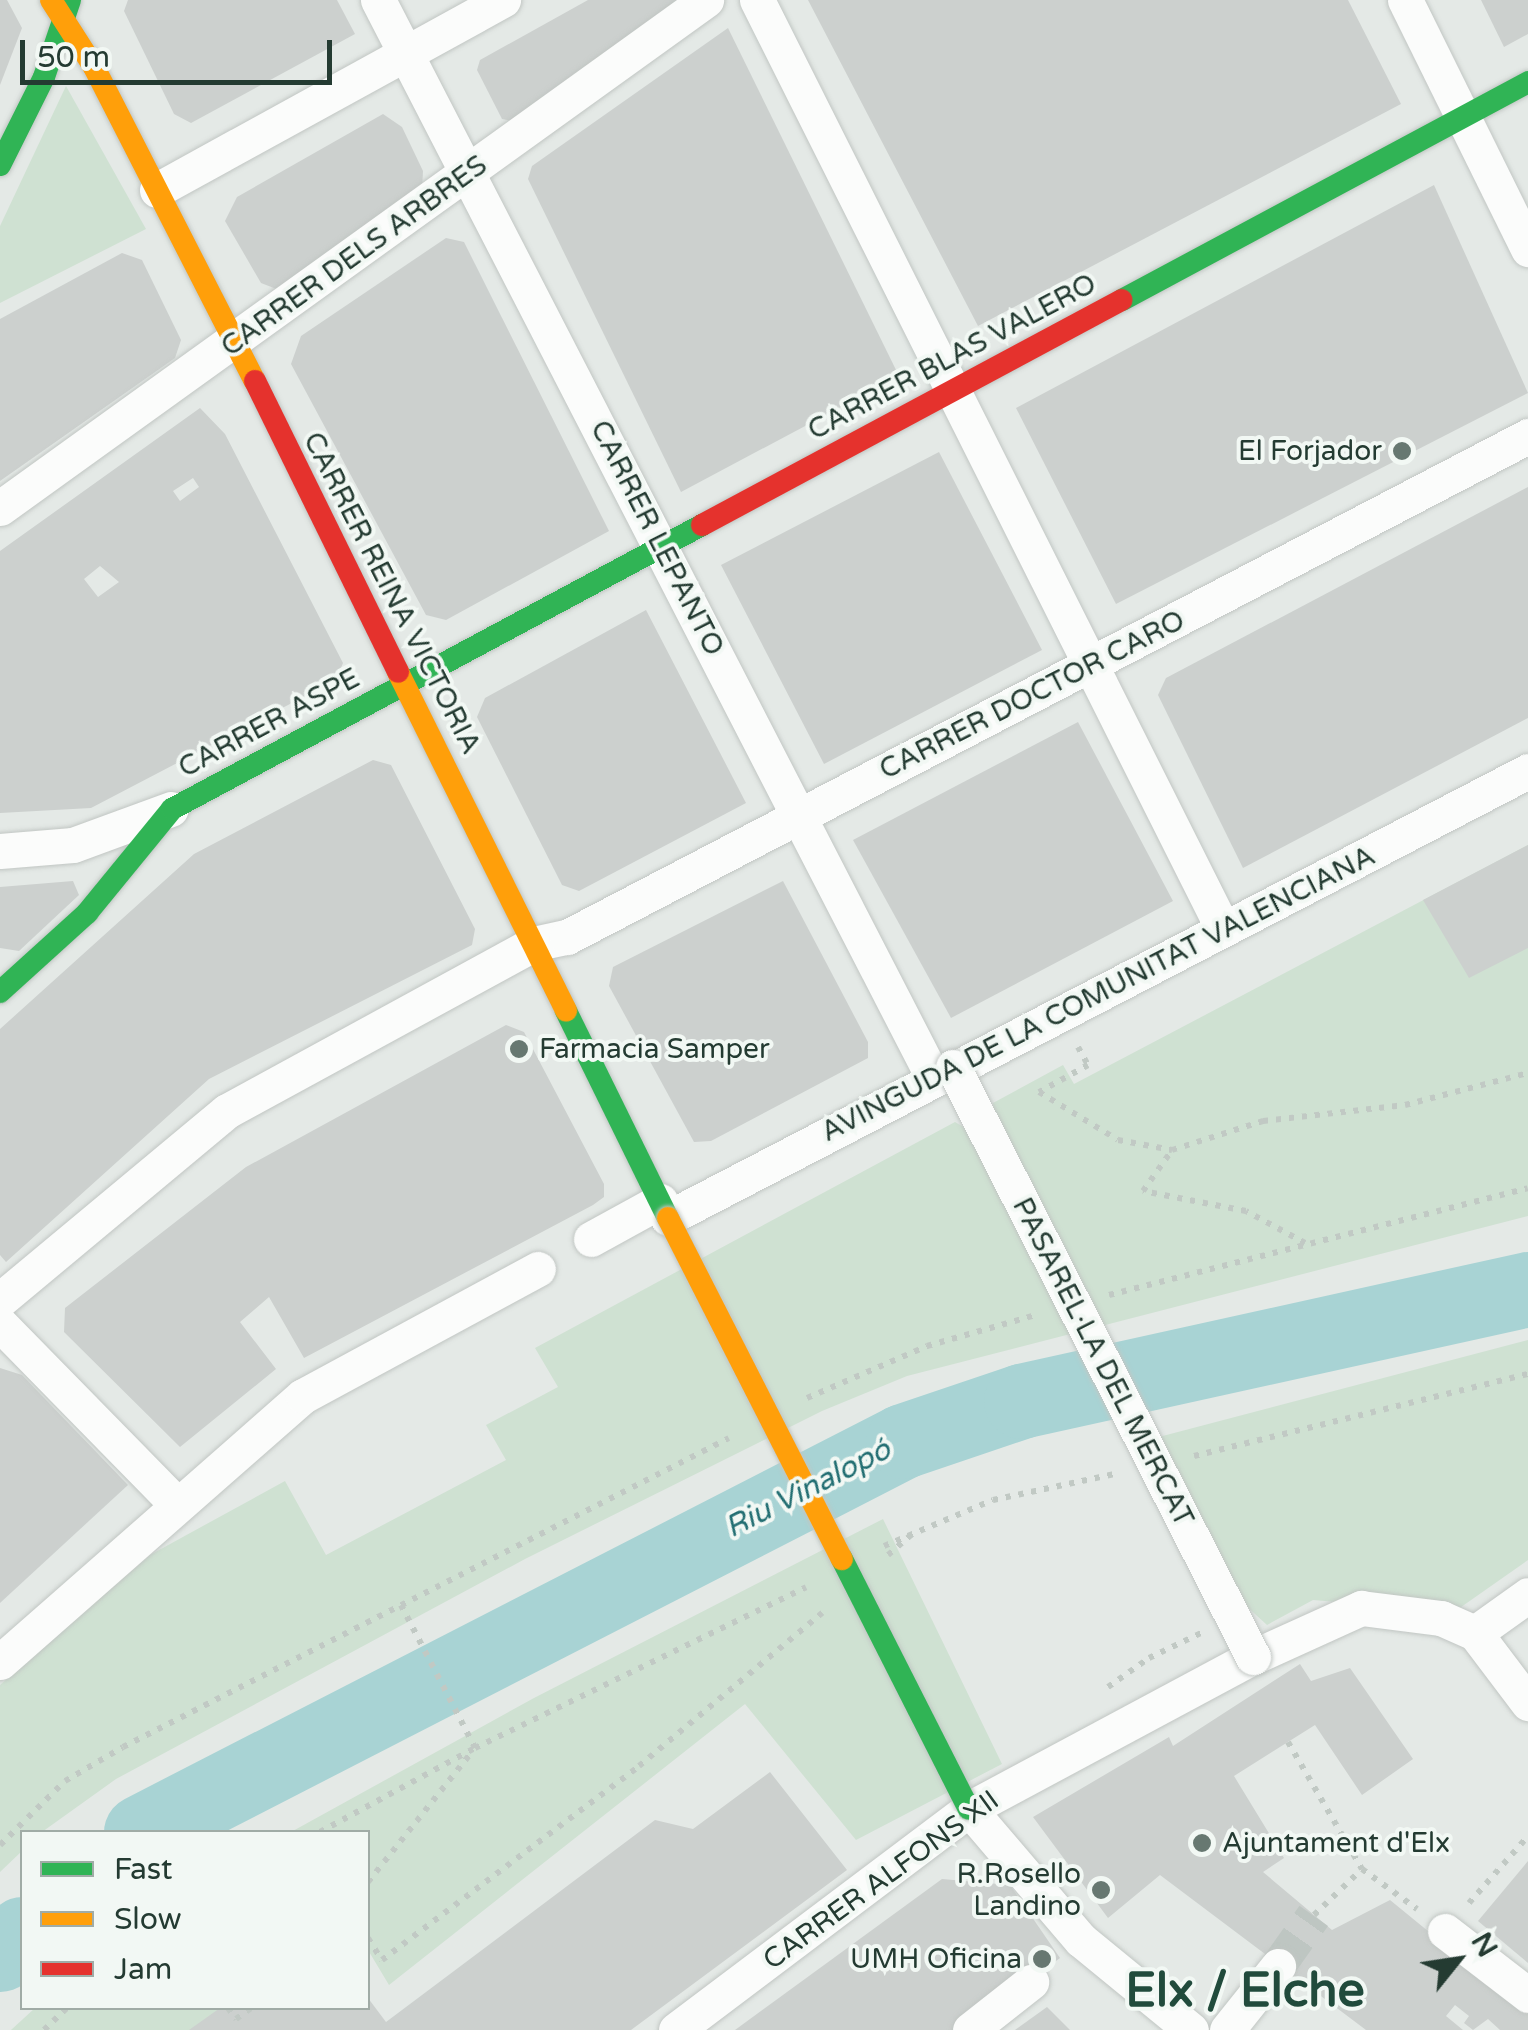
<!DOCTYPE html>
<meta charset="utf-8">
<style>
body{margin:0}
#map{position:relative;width:1528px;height:2030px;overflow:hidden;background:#e4e9e6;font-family:"Varela Round",sans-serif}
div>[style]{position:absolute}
.green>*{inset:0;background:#cfe1d2}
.river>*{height:75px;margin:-37.5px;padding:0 37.5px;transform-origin:37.5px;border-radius:37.5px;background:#a8d3d4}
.building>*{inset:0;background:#ccd0ce}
.street-tunnel>*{height:35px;margin-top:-17.5px;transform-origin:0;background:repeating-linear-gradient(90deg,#bec6c2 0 35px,transparent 0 53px)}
.path>*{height:6px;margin-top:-3px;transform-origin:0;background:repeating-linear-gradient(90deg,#c1c9c4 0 5px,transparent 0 13px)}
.roads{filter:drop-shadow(0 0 2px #c1c6c3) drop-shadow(0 0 2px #c1c6c3)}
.street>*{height:35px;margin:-17.5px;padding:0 17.5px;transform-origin:17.5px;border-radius:17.5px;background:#fbfcfb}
.fast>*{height:22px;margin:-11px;padding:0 11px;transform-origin:11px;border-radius:11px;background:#30b455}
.slow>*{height:22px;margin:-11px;padding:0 11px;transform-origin:11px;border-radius:11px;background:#ff9f0a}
.jam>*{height:22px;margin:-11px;padding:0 11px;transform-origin:11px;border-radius:11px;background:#e5322d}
.bridges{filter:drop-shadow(0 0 2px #c1c6c3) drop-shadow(0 0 2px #c1c6c3)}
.street-bridge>*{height:35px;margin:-17.5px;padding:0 17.5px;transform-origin:17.5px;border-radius:17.5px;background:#fbfcfb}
.fast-bridge>*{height:22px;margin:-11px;padding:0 11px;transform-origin:11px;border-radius:11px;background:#30b455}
.slow-bridge>*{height:22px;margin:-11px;padding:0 11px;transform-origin:11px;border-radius:11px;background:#ff9f0a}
.dots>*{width:28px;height:28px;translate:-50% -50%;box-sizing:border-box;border:5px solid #f2f8f4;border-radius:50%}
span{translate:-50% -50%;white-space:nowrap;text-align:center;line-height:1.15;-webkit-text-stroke:8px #f2f8f4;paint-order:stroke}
.street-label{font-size:28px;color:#243b32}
.poi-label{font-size:28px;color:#243b32}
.right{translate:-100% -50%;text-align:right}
.left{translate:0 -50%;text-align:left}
.water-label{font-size:30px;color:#226e72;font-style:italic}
.town-label{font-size:48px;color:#214b3c;font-weight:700}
.legend{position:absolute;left:20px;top:1830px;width:350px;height:180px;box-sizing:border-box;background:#f2f8f4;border:2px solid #a0aca6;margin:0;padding:12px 18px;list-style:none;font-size:30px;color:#243b32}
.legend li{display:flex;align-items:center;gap:20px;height:50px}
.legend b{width:50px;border:2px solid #a0aca6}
.north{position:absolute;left:1408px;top:1910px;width:100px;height:100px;-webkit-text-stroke:8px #f2f8f4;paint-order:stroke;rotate:60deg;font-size:28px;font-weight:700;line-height:40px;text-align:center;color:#243b32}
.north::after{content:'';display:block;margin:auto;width:35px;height:45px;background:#243b32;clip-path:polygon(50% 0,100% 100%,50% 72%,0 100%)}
.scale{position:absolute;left:20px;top:40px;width:312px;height:45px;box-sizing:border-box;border:5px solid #243b32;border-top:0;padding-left:12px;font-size:30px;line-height:35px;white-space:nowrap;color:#243b32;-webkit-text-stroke:8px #f2f8f4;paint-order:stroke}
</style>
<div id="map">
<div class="green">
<i style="clip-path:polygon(66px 86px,146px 229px,0 303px,0 226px)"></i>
<i style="clip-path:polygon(1528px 845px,1528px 1216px,907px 1376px,822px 1411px,525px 1559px,116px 1779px,42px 1832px,22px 1832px,22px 1851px,0 1872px,0 1685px,150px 1555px,285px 1481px,326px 1555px,506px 1460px,486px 1425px,558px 1387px,535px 1348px,955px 1122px,967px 1129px,995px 1115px,993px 1103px,1063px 1065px,1074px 1084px)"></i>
<i style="clip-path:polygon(1528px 1340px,1528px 1560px,1454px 1612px,1313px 1600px,1267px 1625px,1231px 1592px,1155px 1438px)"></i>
<i style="clip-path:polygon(883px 1519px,1002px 1764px,856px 1840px,745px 1704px,389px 1985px,368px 1950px,368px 1832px,291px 1832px,534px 1698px)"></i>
<i style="clip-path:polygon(35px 2008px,238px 2008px,214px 2030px,11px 2030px)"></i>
</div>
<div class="river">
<i style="left:141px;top:1832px;width:856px;rotate:-27.16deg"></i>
<i style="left:903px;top:1441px;width:125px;rotate:-18.7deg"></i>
<i style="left:1021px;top:1401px;width:519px;rotate:-12.46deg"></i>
<i style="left:0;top:1954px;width:30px;rotate:-42deg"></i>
</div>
<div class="building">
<i style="clip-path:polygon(0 0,7px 0,22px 28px,0 85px)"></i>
<i style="clip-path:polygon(128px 0,337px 0,355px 34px,191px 123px,174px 114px,124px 11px)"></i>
<i style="clip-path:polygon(588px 0,682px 0,512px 121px,502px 119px,477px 70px,480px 60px)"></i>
<i style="clip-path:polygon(808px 0,1348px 0,1401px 104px,978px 326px)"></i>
<i style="clip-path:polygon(1481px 0,1528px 0,1528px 34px,1504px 47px)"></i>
<i style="clip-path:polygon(728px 28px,899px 376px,681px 492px,528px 179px,532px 166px)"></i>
<i style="clip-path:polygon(383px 114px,402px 127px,423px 171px,422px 190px,279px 290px,261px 283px,225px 221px,237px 197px)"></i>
<i style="clip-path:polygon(1434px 185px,1528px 393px,1116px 604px,1016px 408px)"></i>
<i style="clip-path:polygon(446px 238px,464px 242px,609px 531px,446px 620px,426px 615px,291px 364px,301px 336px)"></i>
<i style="clip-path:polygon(122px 253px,142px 260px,181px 340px,175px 358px,0 481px,0 319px)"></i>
<i style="clip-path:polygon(evenodd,200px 408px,225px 434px,343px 663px,336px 680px,91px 808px,0 813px,0 551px,200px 408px,193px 478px,199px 487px,180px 501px,173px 491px,193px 478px,200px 408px,100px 566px,119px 582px,98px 597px,84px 579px,100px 566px)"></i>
<i style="clip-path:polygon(939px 452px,1042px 650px,824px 764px,721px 565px)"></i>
<i style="clip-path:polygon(1528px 487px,1528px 718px,1243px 868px,1158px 695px,1166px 678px)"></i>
<i style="clip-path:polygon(646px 610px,746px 803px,579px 891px,562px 885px,477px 717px,485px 698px)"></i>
<i style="clip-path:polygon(1078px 722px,1173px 901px,951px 1018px,853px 840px)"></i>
<i style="clip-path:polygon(373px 760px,391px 765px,475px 929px,472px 945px,209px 1079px,6px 1262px,0 1255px,0 1029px,194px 854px)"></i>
<i style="clip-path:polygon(1528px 845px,1528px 948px,1469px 978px,1423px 900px)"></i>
<i style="clip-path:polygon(73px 881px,79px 895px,19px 951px,0 948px,0 887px)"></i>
<i style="clip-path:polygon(783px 881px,868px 1042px,868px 1058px,711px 1141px,694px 1142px,609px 986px,613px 967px)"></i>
<i style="clip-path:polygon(506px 1025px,524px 1032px,604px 1184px,604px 1197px,593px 1205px,304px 1358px,269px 1297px,240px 1322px,276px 1369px,180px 1447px,64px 1332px,65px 1308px,246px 1167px)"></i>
<i style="clip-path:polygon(0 1368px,22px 1375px,128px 1485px,0 1603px)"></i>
<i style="clip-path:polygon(1300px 1664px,1311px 1681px,1350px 1668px,1413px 1759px,1362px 1795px,1315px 1725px,1234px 1776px,1284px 1858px,1263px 1872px,1332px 1930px,1390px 1900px,1528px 2013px,1528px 2030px,1500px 2030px,1488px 2019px,1473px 2030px,1464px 2023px,1469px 2016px,1455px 2005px,1446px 2016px,1463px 2030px,1366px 2030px,1160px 1875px,1108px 1918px,1033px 1817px,1169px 1737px,1173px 1746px)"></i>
<i style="clip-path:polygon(770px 1772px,847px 1870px,631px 2030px,189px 2030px,220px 2008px,368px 2008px,368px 1998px,386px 2022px,655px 1820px,693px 1829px)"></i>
<i style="clip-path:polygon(1528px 1861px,1528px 1963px,1478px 1921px)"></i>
<i style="clip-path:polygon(942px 1879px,1010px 1885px,1060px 1958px,965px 2030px,735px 2030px)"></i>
<i style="clip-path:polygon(1047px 2007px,1070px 2030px,1015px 2030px)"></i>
</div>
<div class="street-tunnel">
<i style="left:1278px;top:1966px;width:62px;rotate:-54.8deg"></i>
</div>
<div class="path">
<i style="left:1078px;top:1047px;width:21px;rotate:61deg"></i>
<i style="left:1088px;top:1065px;width:56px;rotate:151.1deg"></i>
<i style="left:1039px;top:1092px;width:92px;rotate:31.3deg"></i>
<i style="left:1118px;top:1140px;width:55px;rotate:10.5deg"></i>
<i style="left:1305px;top:1243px;width:67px;rotate:-151.5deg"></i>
<i style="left:1246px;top:1211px;width:105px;rotate:-169deg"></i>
<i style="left:1143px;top:1191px;width:50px;rotate:-54.7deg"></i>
<i style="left:1172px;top:1150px;width:96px;rotate:-17.7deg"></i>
<i style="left:1263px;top:1121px;width:143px;rotate:-6.4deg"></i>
<i style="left:1405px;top:1105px;width:127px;rotate:-14.6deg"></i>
<i style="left:1109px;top:1295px;width:432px;rotate:-14.3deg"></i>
<i style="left:807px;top:1398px;width:131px;rotate:-23.4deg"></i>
<i style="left:927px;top:1346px;width:116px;rotate:-15.9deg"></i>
<i style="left:1194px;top:1456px;width:344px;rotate:-13.8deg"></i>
<i style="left:884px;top:1546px;width:118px;rotate:-22.9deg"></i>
<i style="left:993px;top:1500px;width:129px;rotate:-12.1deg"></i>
<i style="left:888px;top:1555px;width:32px;rotate:-41deg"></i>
<i style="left:401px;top:1605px;width:161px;rotate:62.6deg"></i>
<i style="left:1108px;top:1687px;width:50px;rotate:-35.3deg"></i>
<i style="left:1149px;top:1658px;width:58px;rotate:-25.7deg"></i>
<i style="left:1288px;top:1742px;width:147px;rotate:59.8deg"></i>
<i style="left:1362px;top:1869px;width:68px;rotate:36deg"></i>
<i style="left:320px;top:1832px;width:176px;rotate:-28.5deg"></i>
<i style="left:475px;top:1748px;width:368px;rotate:-25.9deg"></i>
<i style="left:0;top:1845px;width:91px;rotate:-44.6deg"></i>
<i style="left:65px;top:1781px;width:67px;rotate:-30.4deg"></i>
<i style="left:123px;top:1747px;width:680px;rotate:-27.02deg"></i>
<i style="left:368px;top:1882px;width:165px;rotate:-51.4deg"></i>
<i style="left:1469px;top:1903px;width:89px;rotate:-48.6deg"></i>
<i style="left:1314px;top:1915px;width:66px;rotate:-43.8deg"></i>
<i style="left:368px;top:1938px;width:26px;rotate:58deg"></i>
<i style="left:382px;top:1960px;width:322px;rotate:-37deg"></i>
<i style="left:639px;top:1766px;width:239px;rotate:-39.9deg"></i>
<i style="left:228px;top:2008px;width:14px;rotate:54deg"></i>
<i style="left:236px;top:2019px;width:19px;rotate:-36deg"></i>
<i style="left:44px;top:2030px;width:32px;rotate:-44deg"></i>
</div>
<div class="roads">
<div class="street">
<i style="left:378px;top:0;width:1212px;rotate:62.74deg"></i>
<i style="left:757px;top:0;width:1039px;rotate:63.36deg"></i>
<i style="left:1405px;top:0;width:278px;rotate:63.7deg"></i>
<i style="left:157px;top:190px;width:395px;rotate:-28.8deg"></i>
<i style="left:0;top:508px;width:870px;rotate:-35.74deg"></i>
<i style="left:0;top:851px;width:73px;rotate:-4.7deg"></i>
<i style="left:73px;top:845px;width:104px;rotate:-20.2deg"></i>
<i style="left:668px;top:1218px;width:969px;rotate:-27.46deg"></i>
<i style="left:591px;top:1239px;width:79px;rotate:-28.8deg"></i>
<i style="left:0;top:1300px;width:295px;rotate:-39.8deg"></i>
<i style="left:227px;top:1111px;width:349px;rotate:-28.6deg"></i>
<i style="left:533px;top:944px;width:35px;rotate:-12deg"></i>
<i style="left:567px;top:937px;width:1084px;rotate:-27.53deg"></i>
<i style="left:0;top:1324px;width:250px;rotate:45.6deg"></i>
<i style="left:1475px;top:1633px;width:88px;rotate:52.9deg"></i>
<i style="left:1475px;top:1633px;width:65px;rotate:-35.6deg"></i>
<i style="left:0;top:1662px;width:403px;rotate:-41.3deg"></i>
<i style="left:303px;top:1396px;width:267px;rotate:-28.4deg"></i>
<i style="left:969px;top:1809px;width:172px;rotate:49.5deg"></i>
<i style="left:1081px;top:1940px;width:142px;rotate:39.3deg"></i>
<i style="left:1445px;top:1931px;width:105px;rotate:37.6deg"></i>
<i style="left:676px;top:2030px;width:367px;rotate:-37deg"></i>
<i style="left:969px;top:1809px;width:322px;rotate:-28.2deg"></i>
<i style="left:1253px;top:1657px;width:119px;rotate:-24.4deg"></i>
<i style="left:1361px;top:1608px;width:81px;rotate:7.1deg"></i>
<i style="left:1441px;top:1618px;width:37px;rotate:24deg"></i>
<i style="left:970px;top:2030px;width:78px;rotate:-38.2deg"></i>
<i style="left:1227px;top:2030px;width:82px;rotate:-51.4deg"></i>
</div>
<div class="fast">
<i style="left:0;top:165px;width:98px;rotate:-63.4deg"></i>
<i style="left:44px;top:77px;width:81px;rotate:-71.3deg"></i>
<i style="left:1122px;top:300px;width:461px;rotate:-28.2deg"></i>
<i style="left:0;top:992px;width:118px;rotate:-42.2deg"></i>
<i style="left:87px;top:913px;width:134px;rotate:-50.7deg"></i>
<i style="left:172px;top:809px;width:601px;rotate:-28.18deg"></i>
<i style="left:566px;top:1011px;width:231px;rotate:63.8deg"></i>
</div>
<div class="slow">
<i style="left:51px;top:0;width:80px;rotate:57.3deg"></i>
<i style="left:94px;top:67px;width:353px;rotate:62.9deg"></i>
<i style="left:398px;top:672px;width:378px;rotate:63.6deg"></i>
</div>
<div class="jam">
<i style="left:255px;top:381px;width:324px;rotate:63.8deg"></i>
<i style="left:702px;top:525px;width:476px;rotate:-28.2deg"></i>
</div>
</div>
<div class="bridges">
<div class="street-bridge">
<i style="left:953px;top:1067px;width:662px;rotate:63.05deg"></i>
</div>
<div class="fast-bridge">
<i style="left:842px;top:1559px;width:280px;rotate:63.1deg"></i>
</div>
<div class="slow-bridge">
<i style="left:668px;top:1218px;width:383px;rotate:63deg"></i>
</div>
</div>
<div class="dots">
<i style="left:1402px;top:451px;background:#677871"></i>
<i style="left:519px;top:1049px;background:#677871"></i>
<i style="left:1202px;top:1843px;background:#677871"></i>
<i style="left:1101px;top:1890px;background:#677871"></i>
<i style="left:1042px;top:1959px;background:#677871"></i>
</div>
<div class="street-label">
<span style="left:354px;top:256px;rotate:-36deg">CARRER DELS ARBRES</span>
<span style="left:952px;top:357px;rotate:-28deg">CARRER BLAS VALERO</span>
<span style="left:657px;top:538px;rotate:63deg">CARRER LEPANTO</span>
<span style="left:392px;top:593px;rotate:63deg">CARRER REINA VICTORIA</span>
<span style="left:1032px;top:695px;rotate:-27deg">CARRER DOCTOR CARO</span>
<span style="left:269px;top:723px;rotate:-28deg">CARRER ASPE</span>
<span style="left:1098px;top:994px;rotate:-27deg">AVINGUDA DE LA COMUNITAT VALENCIANA</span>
<span style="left:1103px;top:1362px;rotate:63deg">PASAREL·LA DEL MERCAT</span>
<span style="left:881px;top:1880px;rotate:-36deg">CARRER ALFONS XII</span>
</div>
<div class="poi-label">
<span class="right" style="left:1382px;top:451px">El Forjador</span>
<span class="left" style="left:539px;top:1049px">Farmacia Samper</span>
<span class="left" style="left:1222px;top:1843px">Ajuntament d'Elx</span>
<span class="right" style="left:1081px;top:1890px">R.Rosello<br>Landino</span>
<span class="right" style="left:1022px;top:1959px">UMH Oficina</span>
</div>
<div class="water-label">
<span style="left:808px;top:1489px;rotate:-27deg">Riu Vinalopó</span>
</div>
<div class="town-label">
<span style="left:1245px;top:1992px">Elx / Elche</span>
</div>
<ul class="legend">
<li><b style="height:12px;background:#30b455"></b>Fast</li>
<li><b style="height:12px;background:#ff9f0a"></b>Slow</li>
<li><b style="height:12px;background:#e5322d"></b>Jam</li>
</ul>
<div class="north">N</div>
<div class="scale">50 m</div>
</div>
